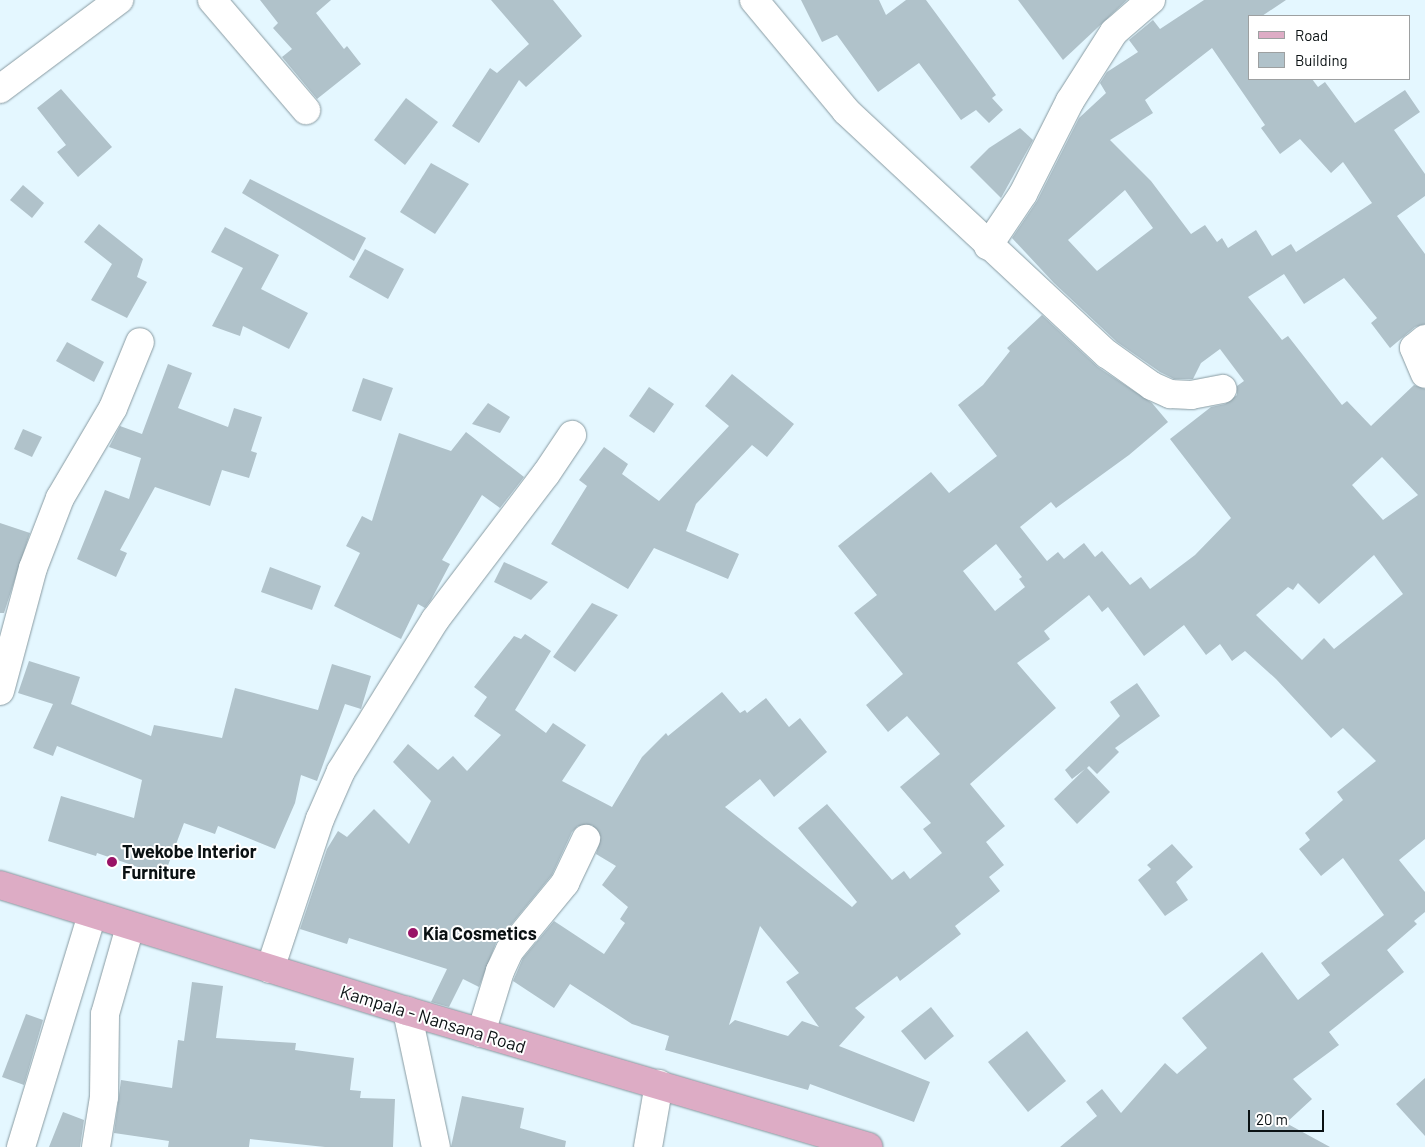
<!DOCTYPE html>
<style>
body{margin:0}
#map{position:relative;width:1425px;height:1147px;overflow:hidden;background:#e4f7ff;font-family:Barlow,sans-serif}
div>[style]{position:absolute}
.building>*{inset:0;background:#b0c2ca}
.roads{filter:drop-shadow(0 0 1px #889aa1) drop-shadow(0 0 1px #889aa1)}
.minor>*{height:28px;margin:-14px;padding:0 14px;transform-origin:14px;border-radius:14px;background:#fff}
.secondary>*{height:28px;margin:-14px;padding:0 14px;transform-origin:14px;border-radius:14px;background:#fff}
.primary>*{height:28px;margin:-14px;padding:0 14px;transform-origin:14px;border-radius:14px;background:#ddacc5}
.dots>*{width:14px;height:14px;translate:-50% -50%;box-sizing:border-box;border:2px solid #fff;border-radius:50%}
span{translate:-50% -50%;white-space:nowrap;text-align:center;line-height:1.15;-webkit-text-stroke:4px #fff;paint-order:stroke}
.poi-label{font-size:18px;color:#0a1113;font-weight:700}
.left{translate:0 -50%;text-align:left}
.street-label{font-size:18px;color:#0a1113}
.legend{position:absolute;left:1248px;top:15px;width:162px;height:65px;box-sizing:border-box;background:#fff;border:1px solid #9da0a1;margin:0;padding:6px 9px;list-style:none;font-size:15px;color:#0a1113}
.legend li{display:flex;align-items:center;gap:10px;height:25px}
.legend b{width:25px;border:1px solid #9da0a1}
.scale{position:absolute;left:1248px;top:1110px;width:76px;height:22px;box-sizing:border-box;border:2px solid #0a1113;border-top:0;padding-left:6px;font-size:15px;line-height:18px;white-space:nowrap;color:#0a1113;-webkit-text-stroke:4px #fff;paint-order:stroke}
</style>
<div id="map">
<div class="building">
<i style="clip-path:polygon(260px 0,331px 0,316px 13px,344px 49px,347px 46px,361px 64px,317px 99px,282px 57px,292px 49px,273px 28px,278px 23px)"></i>
<i style="clip-path:polygon(491px 0,553px 0,582px 36px,526px 87px,519px 80px,479px 143px,452px 126px,490px 68px,497px 73px,529px 44px)"></i>
<i style="clip-path:polygon(801px 0,879px 0,886px 15px,906px 0,926px 0,996px 95px,992px 98px,1003px 110px,989px 123px,976px 110px,961px 120px,919px 63px,878px 92px,837px 35px,822px 42px)"></i>
<i style="clip-path:polygon(1018px 0,1127px 0,1063px 60px)"></i>
<i style="clip-path:polygon(evenodd,1204px 0,1286px 0,1262px 16px,1249px 16px,1249px 79px,1312px 79px,1318px 87px,1325px 82px,1355px 123px,1405px 90px,1420px 112px,1394px 130px,1425px 174px,1425px 196px,1397px 216px,1425px 254px,1425px 324px,1415px 327px,1390px 348px,1371px 323px,1377px 318px,1344px 278px,1304px 304px,1284px 274px,1248px 297px,1282px 340px,1288px 336px,1342px 405px,1347px 401px,1371px 426px,1414px 385px,1425px 389px,1425px 839px,1399px 860px,1425px 892px,1425px 912px,1414px 921px,1417px 924px,1387px 950px,1404px 972px,1329px 1032px,1339px 1045px,1293px 1079px,1312px 1099px,1286px 1123px,1330px 1147px,1060px 1147px,1097px 1116px,1086px 1102px,1102px 1089px,1121px 1113px,1165px 1063px,1177px 1074px,1207px 1048px,1182px 1018px,1262px 952px,1298px 1000px,1330px 975px,1321px 963px,1384px 915px,1343px 858px,1321px 876px,1299px 849px,1310px 840px,1305px 833px,1343px 800px,1337px 792px,1376px 761px,1343px 728px,1331px 738px,1276px 679px,1245px 651px,1232px 661px,1220px 644px,1206px 655px,1184px 625px,1144px 656px,1108px 607px,1102px 612px,1089px 595px,1044px 631px,1050px 639px,1017px 663px,1056px 708px,970px 784px,1005px 826px,986px 842px,1004px 865px,989px 877px,1000px 891px,955px 926px,961px 934px,900px 981px,897px 976px,855px 1008px,865px 1017px,839px 1046px,930px 1082px,914px 1122px,810px 1084px,808px 1090px,665px 1050px,669px 1036px,632px 1024px,570px 984px,554px 1008px,513px 981px,523px 958px,554px 921px,604px 954px,625px 923px,620px 919px,628px 907px,602px 885px,616px 866px,596px 854px,601px 837px,592px 825px,578px 826px,572px 832px,552px 875px,496px 943px,479px 987px,463px 979px,449px 1007px,431px 1002px,447px 969px,349px 938px,347px 944px,300px 929px,327px 849px,338px 831px,347px 837px,374px 809px,409px 844px,431px 801px,393px 762px,408px 744px,438px 770px,453px 756px,467px 771px,501px 735px,474px 716px,487px 697px,474px 687px,514px 636px,521px 639px,525px 634px,551px 651px,515px 710px,546px 733px,553px 723px,586px 745px,562px 781px,612px 807px,642px 757px,666px 733px,668px 736px,722px 692px,740px 713px,745px 710px,747px 713px,766px 698px,789px 727px,800px 718px,827px 752px,774px 797px,760px 779px,725px 807px,852px 907px,857px 902px,798px 828px,827px 804px,892px 880px,904px 871px,910px 879px,942px 853px,923px 829px,931px 823px,900px 787px,940px 754px,907px 716px,888px 732px,866px 705px,903px 674px,854px 613px,877px 595px,838px 546px,931px 472px,949px 493px,997px 456px,958px 405px,983px 385px,1010px 351px,1007px 348px,1042px 315px,1098px 367px,1152px 403px,1168px 422px,1129px 455px,1056px 508px,1051px 502px,1020px 527px,1047px 561px,1058px 552px,1064px 559px,1084px 543px,1095px 557px,1102px 551px,1130px 585px,1141px 577px,1150px 589px,1195px 555px,1231px 518px,1170px 439px,1211px 407px,1225px 404px,1237px 395px,1237px 386px,1244px 381px,1220px 349px,1201px 363px,1193px 379px,1174px 379px,1160px 372px,1117px 342px,1054px 283px,1012px 238px,1037px 201px,1079px 118px,1106px 93px,1100px 83px,1107px 72px,1138px 52px,1129px 40px,1153px 20px,1160px 29px,1204px 0,1212px 48px,1265px 125px,1261px 128px,1280px 154px,1300px 139px,1331px 173px,1343px 162px,1372px 203px,1296px 252px,1291px 244px,1272px 256px,1256px 230px,1228px 248px,1222px 238px,1217px 242px,1205px 225px,1191px 234px,1151px 181px,1110px 140px,1153px 113px,1145px 100px,1212px 48px,1204px 0,1125px 190px,1153px 228px,1097px 271px,1068px 240px,1125px 190px,1204px 0,1382px 457px,1418px 495px,1383px 520px,1352px 485px,1382px 457px,1204px 0,996px 544px,1022px 577px,1019px 579px,1025px 587px,995px 611px,963px 571px,996px 544px,1204px 0,1374px 555px,1403px 594px,1334px 649px,1324px 638px,1302px 660px,1256px 615px,1288px 587px,1293px 590px,1298px 583px,1319px 604px,1374px 555px,1204px 0,760px 926px,799px 973px,786px 982px,819px 1027px,802px 1021px,788px 1036px,735px 1020px,729px 1025px,760px 926px)"></i>
<i style="clip-path:polygon(61px 89px,112px 147px,78px 177px,57px 152px,66px 145px,37px 108px)"></i>
<i style="clip-path:polygon(406px 98px,438px 122px,405px 165px,374px 140px)"></i>
<i style="clip-path:polygon(1020px 128px,1033px 140px,1001px 198px,970px 167px,989px 148px)"></i>
<i style="clip-path:polygon(431px 163px,469px 184px,435px 234px,400px 212px)"></i>
<i style="clip-path:polygon(250px 179px,366px 238px,354px 261px,242px 193px)"></i>
<i style="clip-path:polygon(23px 185px,44px 203px,32px 218px,10px 200px)"></i>
<i style="clip-path:polygon(99px 224px,143px 259px,137px 277px,147px 282px,127px 318px,91px 300px,112px 264px,84px 242px)"></i>
<i style="clip-path:polygon(225px 227px,279px 255px,261px 289px,308px 313px,289px 349px,243px 326px,240px 336px,212px 326px,243px 268px,211px 252px)"></i>
<i style="clip-path:polygon(365px 249px,404px 269px,388px 299px,349px 277px)"></i>
<i style="clip-path:polygon(67px 342px,104px 362px,94px 382px,56px 361px)"></i>
<i style="clip-path:polygon(168px 364px,192px 373px,178px 408px,228px 427px,234px 408px,262px 417px,251px 451px,257px 453px,249px 478px,222px 470px,210px 506px,155px 487px,120px 550px,127px 553px,116px 577px,77px 559px,105px 490px,129px 499px,141px 458px,109px 447px,120px 426px,142px 434px)"></i>
<i style="clip-path:polygon(732px 374px,794px 424px,767px 457px,752px 445px,696px 504px,686px 531px,739px 554px,728px 579px,654px 548px,628px 589px,551px 544px,587px 486px,579px 480px,604px 447px,628px 464px,622px 474px,659px 501px,729px 426px,705px 406px)"></i>
<i style="clip-path:polygon(363px 378px,393px 388px,381px 421px,352px 411px)"></i>
<i style="clip-path:polygon(649px 387px,674px 404px,654px 433px,629px 416px)"></i>
<i style="clip-path:polygon(488px 403px,510px 417px,500px 433px,472px 424px)"></i>
<i style="clip-path:polygon(23px 429px,42px 437px,32px 457px,14px 449px)"></i>
<i style="clip-path:polygon(466px 432px,524px 477px,500px 508px,482px 495px,442px 560px,450px 564px,431px 600px,425px 608px,418px 604px,401px 639px,334px 606px,360px 553px,346px 546px,362px 516px,372px 521px,399px 433px,451px 451px)"></i>
<i style="clip-path:polygon(0 523px,30px 533px,4px 613px,0 613px)"></i>
<i style="clip-path:polygon(504px 562px,548px 582px,531px 600px,494px 582px)"></i>
<i style="clip-path:polygon(270px 567px,321px 586px,312px 610px,261px 592px)"></i>
<i style="clip-path:polygon(592px 603px,618px 615px,575px 672px,553px 657px)"></i>
<i style="clip-path:polygon(29px 661px,80px 677px,71px 704px,151px 736px,154px 725px,222px 738px,235px 688px,318px 710px,332px 664px,371px 676px,361px 709px,345px 704px,317px 781px,301px 775px,295px 803px,275px 849px,218px 826px,215px 834px,184px 823px,164px 876px,97px 853px,96px 856px,48px 841px,61px 796px,134px 818px,142px 780px,57px 746px,53px 756px,33px 748px,53px 704px,18px 693px)"></i>
<i style="clip-path:polygon(1137px 683px,1160px 716px,1115px 748px,1119px 752px,1097px 774px,1089px 766px,1087px 768px,1110px 792px,1077px 824px,1054px 799px,1085px 769px,1072px 779px,1065px 770px,1120px 716px,1110px 702px)"></i>
<i style="clip-path:polygon(1172px 844px,1193px 867px,1176px 882px,1188px 900px,1165px 916px,1138px 880px,1151px 869px,1147px 865px)"></i>
<i style="clip-path:polygon(192px 982px,223px 986px,216px 1038px,296px 1043px,295px 1050px,354px 1058px,350px 1090px,361px 1091px,360px 1098px,395px 1099px,393px 1147px,325px 1147px,250px 1139px,249px 1147px,168px 1147px,169px 1141px,114px 1133px,121px 1080px,172px 1088px,178px 1040px,184px 1041px)"></i>
<i style="clip-path:polygon(931px 1007px,954px 1036px,925px 1060px,901px 1031px)"></i>
<i style="clip-path:polygon(26px 1014px,43px 1020px,24px 1085px,2px 1077px)"></i>
<i style="clip-path:polygon(1027px 1031px,1066px 1081px,1028px 1112px,988px 1062px)"></i>
<i style="clip-path:polygon(1425px 1078px,1425px 1136px,1396px 1104px)"></i>
<i style="clip-path:polygon(462px 1096px,524px 1108px,520px 1128px,566px 1141px,565px 1147px,451px 1147px)"></i>
<i style="clip-path:polygon(63px 1112px,84px 1120px,80px 1147px,49px 1147px)"></i>
</div>
<div class="roads">
<div class="minor">
<i style="left:212px;top:0;width:145px;rotate:49.5deg"></i>
<i style="left:754px;top:0;width:144px;rotate:50.3deg"></i>
<i style="left:846px;top:111px;width:357px;rotate:43deg"></i>
<i style="left:1107px;top:354px;width:55px;rotate:35.4deg"></i>
<i style="left:1152px;top:386px;width:20px;rotate:24deg"></i>
<i style="left:1170px;top:394px;width:21px;rotate:3deg"></i>
<i style="left:1191px;top:395px;width:32px;rotate:-11deg"></i>
<i style="left:988px;top:246px;width:63px;rotate:-56.1deg"></i>
<i style="left:1023px;top:194px;width:104px;rotate:-63.2deg"></i>
<i style="left:1070px;top:101px;width:82px;rotate:-57.5deg"></i>
<i style="left:1114px;top:32px;width:49px;rotate:-40.9deg"></i>
<i style="left:1425px;top:339px;width:14px;rotate:141deg"></i>
<i style="left:1414px;top:348px;width:28px;rotate:67deg"></i>
<i style="left:0;top:691px;width:127px;rotate:-75deg"></i>
<i style="left:33px;top:568px;width:75px;rotate:-68.9deg"></i>
<i style="left:60px;top:498px;width:104px;rotate:-59.5deg"></i>
<i style="left:113px;top:408px;width:71px;rotate:-67.8deg"></i>
<i style="left:270px;top:969px;width:158px;rotate:-71.6deg"></i>
<i style="left:320px;top:819px;width:52px;rotate:-66.4deg"></i>
<i style="left:341px;top:771px;width:178px;rotate:-58.1deg"></i>
<i style="left:435px;top:620px;width:183px;rotate:-52.8deg"></i>
<i style="left:546px;top:474px;width:47px;rotate:-56.3deg"></i>
<i style="left:407px;top:1011px;width:139px;rotate:78deg"></i>
<i style="left:481px;top:1033px;width:65px;rotate:-73deg"></i>
<i style="left:500px;top:971px;width:23px;rotate:-65deg"></i>
<i style="left:510px;top:950px;width:87px;rotate:-50.6deg"></i>
<i style="left:565px;top:883px;width:49px;rotate:-64.5deg"></i>
<i style="left:21px;top:1147px;width:243px;rotate:-73deg"></i>
<i style="left:96px;top:1147px;width:51px;rotate:-80.9deg"></i>
<i style="left:104px;top:1097px;width:83px;rotate:-89.3deg"></i>
<i style="left:105px;top:1014px;width:91px;rotate:-74deg"></i>
<i style="left:648px;top:1147px;width:64px;rotate:-80.1deg"></i>
</div>
<div class="secondary">
<i style="left:0;top:89px;width:149px;rotate:-36.8deg"></i>
</div>
<div class="primary">
<i style="left:0;top:885px;width:426px;rotate:17.2deg"></i>
<i style="left:407px;top:1011px;width:481px;rotate:16.4deg"></i>
</div>
</div>
<div class="dots">
<i style="left:112px;top:862px;background:#991367"></i>
<i style="left:413px;top:933px;background:#991367"></i>
</div>
<div class="poi-label">
<span class="left" style="left:122px;top:862px">Twekobe Interior<br>Furniture</span>
<span class="left" style="left:423px;top:933px">Kia Cosmetics</span>
</div>
<div class="street-label">
<span style="left:433px;top:1019px;rotate:17deg">Kampala - Nansana Road</span>
</div>
<ul class="legend">
<li><b style="height:6px;background:#ddacc5"></b>Road</li>
<li><b style="height:14px;background:#b0c2ca"></b>Building</li>
</ul>
<div class="scale">20 m</div>
</div>
